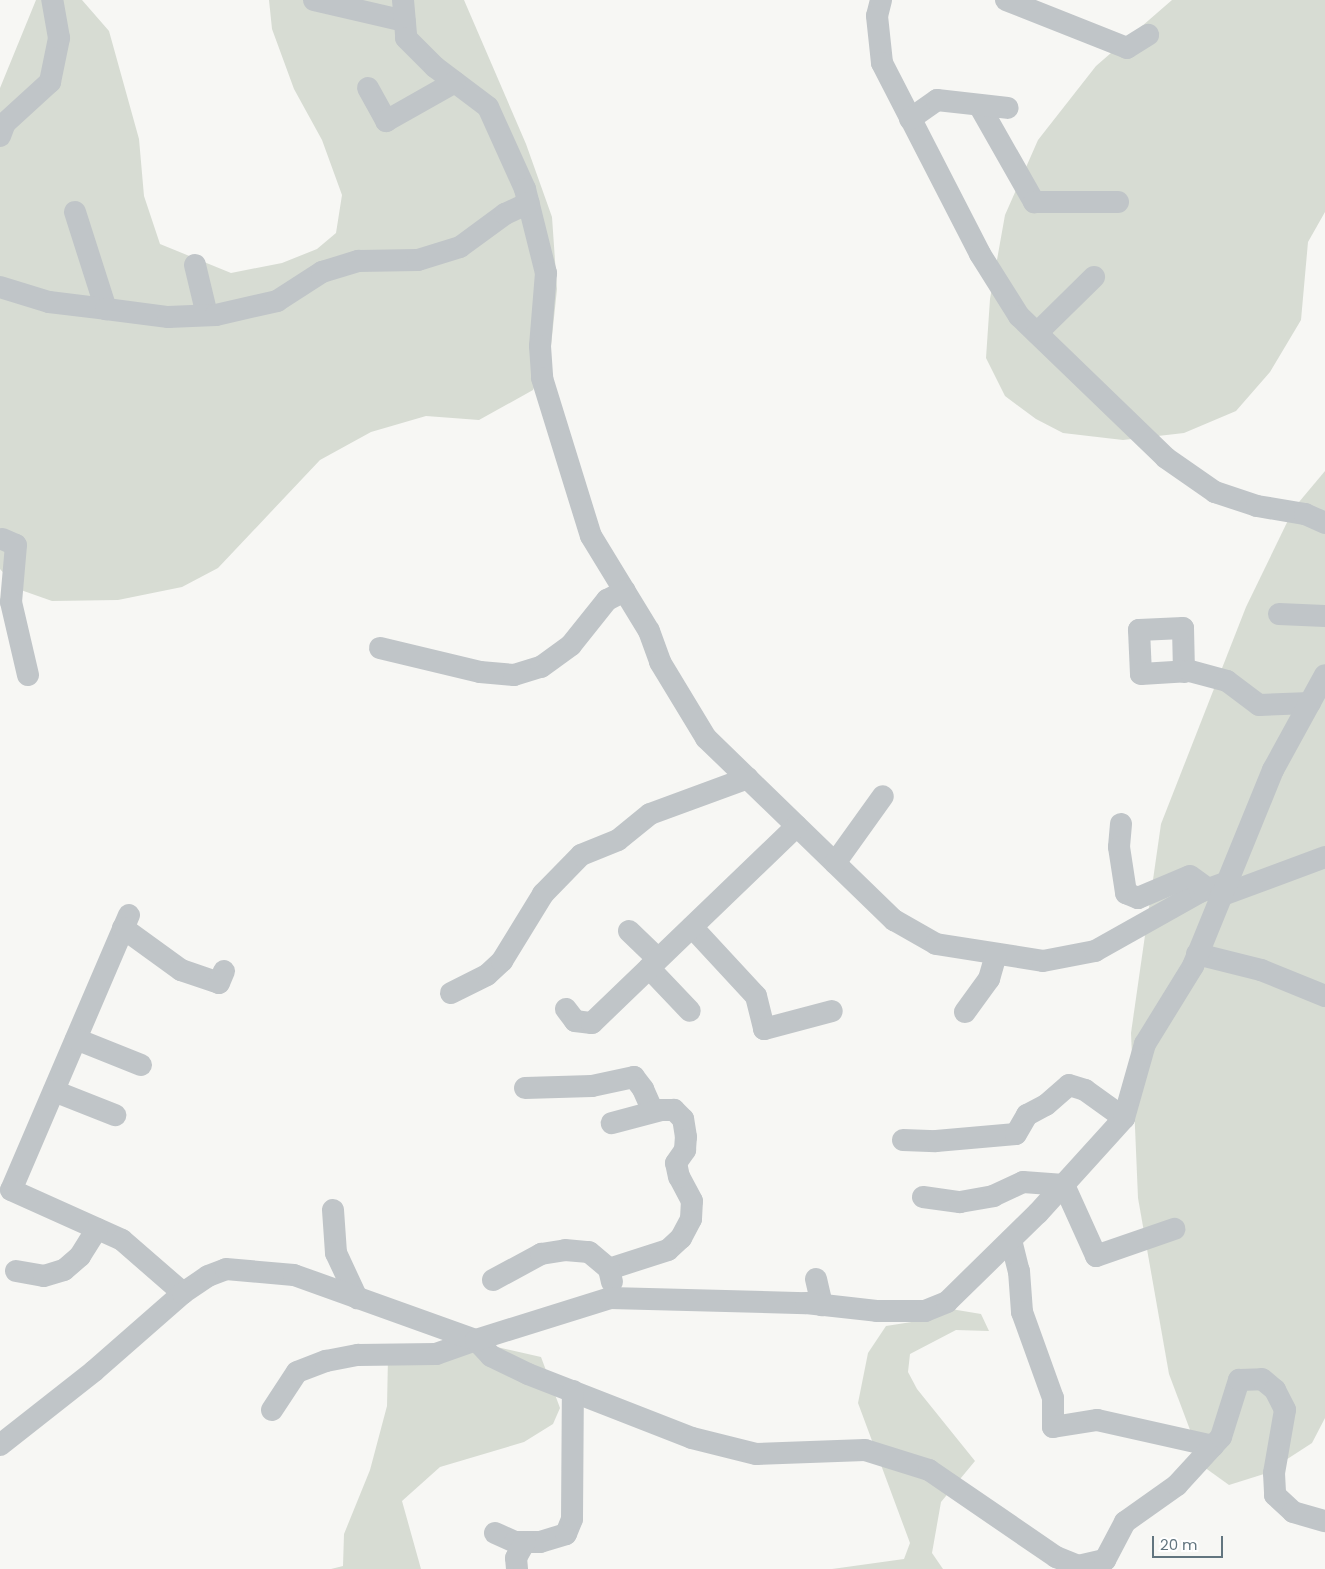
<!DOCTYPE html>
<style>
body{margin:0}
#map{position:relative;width:1325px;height:1569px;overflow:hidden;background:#f7f7f4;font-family:Poppins,sans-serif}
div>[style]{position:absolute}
.green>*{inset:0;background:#d7dcd3}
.street>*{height:22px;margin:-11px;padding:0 11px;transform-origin:11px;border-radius:11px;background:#c0c5c8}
span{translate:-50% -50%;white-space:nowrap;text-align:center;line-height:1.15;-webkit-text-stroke:5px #fff;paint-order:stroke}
.scale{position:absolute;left:1152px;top:1536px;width:71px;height:22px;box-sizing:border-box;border:2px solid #62757f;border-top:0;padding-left:6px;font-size:15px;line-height:18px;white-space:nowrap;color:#62757f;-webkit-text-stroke:4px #fff;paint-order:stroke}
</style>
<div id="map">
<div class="green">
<i style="clip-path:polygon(36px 0,82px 0,109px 31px,139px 139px,144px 196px,160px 244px,231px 273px,282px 263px,317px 249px,336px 233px,342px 195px,322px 140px,294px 89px,272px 29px,269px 0,464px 0,526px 144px,552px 217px,557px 289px,551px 346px,533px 390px,479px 420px,426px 416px,371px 432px,320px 460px,218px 568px,182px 587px,118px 600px,52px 601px,18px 589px,0 569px,0 88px)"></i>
<i style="clip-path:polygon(1172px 0,1325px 0,1325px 212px,1308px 242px,1301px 320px,1270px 372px,1236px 411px,1184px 433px,1123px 440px,1063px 433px,1036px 419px,1005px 396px,986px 358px,990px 299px,1005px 215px,1038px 140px,1096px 66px)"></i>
<i style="clip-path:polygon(1325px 471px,1325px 1418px,1312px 1443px,1264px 1474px,1229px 1485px,1204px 1467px,1169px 1374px,1138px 1198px,1131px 1033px,1161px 824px,1246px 607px,1294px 508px)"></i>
<i style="clip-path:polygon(951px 1309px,981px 1314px,989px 1331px,956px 1330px,910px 1354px,908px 1372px,917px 1389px,975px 1461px,941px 1502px,932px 1553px,943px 1569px,832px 1569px,904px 1559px,910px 1543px,858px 1403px,868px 1353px,886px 1326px,918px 1321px)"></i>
<i style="clip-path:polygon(492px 1346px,541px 1357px,560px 1408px,553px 1424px,524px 1442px,440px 1467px,402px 1501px,421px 1569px,331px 1569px,343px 1566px,344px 1534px,370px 1470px,387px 1406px,388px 1357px)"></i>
</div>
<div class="street">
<i style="left:314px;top:0;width:93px;rotate:13deg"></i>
<i style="left:403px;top:0;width:38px;rotate:85deg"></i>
<i style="left:406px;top:38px;width:41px;rotate:45deg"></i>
<i style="left:435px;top:67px;width:66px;rotate:37deg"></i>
<i style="left:488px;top:107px;width:90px;rotate:65.7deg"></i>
<i style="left:525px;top:189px;width:87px;rotate:76deg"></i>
<i style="left:546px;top:273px;width:73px;rotate:94.7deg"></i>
<i style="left:540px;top:346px;width:32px;rotate:86deg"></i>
<i style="left:542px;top:378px;width:165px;rotate:72.8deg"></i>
<i style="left:591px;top:536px;width:111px;rotate:58.6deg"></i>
<i style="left:649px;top:631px;width:33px;rotate:70deg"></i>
<i style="left:660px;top:662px;width:89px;rotate:58.8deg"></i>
<i style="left:706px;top:738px;width:262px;rotate:44.1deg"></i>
<i style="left:894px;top:920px;width:48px;rotate:29.7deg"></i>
<i style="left:936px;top:944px;width:108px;rotate:9deg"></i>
<i style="left:1043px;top:961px;width:53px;rotate:-10.9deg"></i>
<i style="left:1095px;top:951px;width:120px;rotate:-29.3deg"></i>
<i style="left:1200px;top:892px;width:27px;rotate:-20deg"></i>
<i style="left:881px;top:0;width:16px;rotate:104deg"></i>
<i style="left:877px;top:16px;width:47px;rotate:83.9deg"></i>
<i style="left:882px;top:63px;width:215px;rotate:62.8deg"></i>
<i style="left:980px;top:254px;width:73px;rotate:57.8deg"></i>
<i style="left:1019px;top:316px;width:204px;rotate:44deg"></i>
<i style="left:1166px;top:458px;width:60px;rotate:34.8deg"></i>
<i style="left:1215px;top:492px;width:44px;rotate:18.4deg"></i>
<i style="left:1257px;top:506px;width:49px;rotate:9.5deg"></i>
<i style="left:1305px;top:514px;width:22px;rotate:24deg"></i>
<i style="left:1006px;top:0;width:130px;rotate:21.6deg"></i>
<i style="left:1127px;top:48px;width:25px;rotate:-32deg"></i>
<i style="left:368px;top:88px;width:38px;rotate:61deg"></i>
<i style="left:386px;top:121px;width:79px;rotate:-29.5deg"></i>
<i style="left:979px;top:105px;width:112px;rotate:60.4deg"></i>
<i style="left:1034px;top:202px;width:84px"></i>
<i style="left:910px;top:119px;width:33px;rotate:-35deg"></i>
<i style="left:937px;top:100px;width:71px;rotate:6.4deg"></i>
<i style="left:0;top:136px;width:14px;rotate:-69deg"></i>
<i style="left:5px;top:123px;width:61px;rotate:-42.3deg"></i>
<i style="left:50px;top:82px;width:45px;rotate:-78.4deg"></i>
<i style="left:59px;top:38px;width:39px;rotate:-100deg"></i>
<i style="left:75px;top:212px;width:102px;rotate:72.3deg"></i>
<i style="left:195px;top:265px;width:51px;rotate:76.5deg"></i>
<i style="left:0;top:287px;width:51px;rotate:17deg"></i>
<i style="left:49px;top:302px;width:57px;rotate:7deg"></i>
<i style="left:106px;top:309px;width:63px;rotate:7.4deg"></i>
<i style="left:168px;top:317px;width:48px;rotate:-2.4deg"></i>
<i style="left:216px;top:315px;width:63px;rotate:-12.9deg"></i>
<i style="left:277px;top:301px;width:54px;rotate:-32.8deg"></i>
<i style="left:322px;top:272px;width:38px;rotate:-17deg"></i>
<i style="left:358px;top:261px;width:60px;rotate:-1deg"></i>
<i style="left:418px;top:260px;width:44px;rotate:-17.2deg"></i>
<i style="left:460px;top:247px;width:56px;rotate:-36.3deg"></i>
<i style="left:505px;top:214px;width:26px;rotate:-25deg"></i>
<i style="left:1037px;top:333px;width:80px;rotate:-44.5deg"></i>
<i style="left:2px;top:539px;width:15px;rotate:23deg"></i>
<i style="left:16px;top:545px;width:57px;rotate:95deg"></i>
<i style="left:11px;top:602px;width:75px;rotate:76.9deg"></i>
<i style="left:1279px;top:614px;width:46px;rotate:2.5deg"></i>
<i style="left:380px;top:648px;width:103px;rotate:13.5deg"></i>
<i style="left:480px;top:672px;width:34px;rotate:5deg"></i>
<i style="left:514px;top:675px;width:28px;rotate:-17deg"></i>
<i style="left:541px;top:667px;width:37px;rotate:-36deg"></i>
<i style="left:571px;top:645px;width:58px;rotate:-51.3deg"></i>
<i style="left:607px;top:600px;width:20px;rotate:-27deg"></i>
<i style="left:1184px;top:672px;width:44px;rotate:-91.3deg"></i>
<i style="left:1183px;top:628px;width:44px;rotate:177.4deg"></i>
<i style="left:1139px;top:630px;width:44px;rotate:87.4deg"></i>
<i style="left:1141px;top:674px;width:49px;rotate:-3.5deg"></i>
<i style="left:1190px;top:671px;width:38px;rotate:15deg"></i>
<i style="left:1227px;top:681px;width:40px;rotate:37deg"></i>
<i style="left:1259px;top:705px;width:51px;rotate:-2.2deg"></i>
<i style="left:1121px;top:824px;width:23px;rotate:95deg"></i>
<i style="left:1119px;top:847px;width:47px;rotate:81.3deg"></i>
<i style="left:1126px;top:893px;width:13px;rotate:23deg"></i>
<i style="left:1138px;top:898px;width:56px;rotate:-22.9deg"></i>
<i style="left:1190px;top:876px;width:22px;rotate:36deg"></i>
<i style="left:835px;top:863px;width:82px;rotate:-54.4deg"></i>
<i style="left:1220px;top:896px;width:112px;rotate:-20.4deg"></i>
<i style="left:129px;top:915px;width:299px;rotate:113.2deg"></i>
<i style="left:11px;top:1190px;width:122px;rotate:24.2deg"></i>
<i style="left:122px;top:1240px;width:81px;rotate:41deg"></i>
<i style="left:692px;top:927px;width:94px;rotate:47.2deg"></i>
<i style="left:756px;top:996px;width:34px;rotate:76deg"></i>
<i style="left:764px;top:1029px;width:70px;rotate:-14.8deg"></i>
<i style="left:123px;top:928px;width:72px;rotate:35.9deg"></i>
<i style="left:181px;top:970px;width:40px;rotate:18.9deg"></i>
<i style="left:219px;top:983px;width:13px;rotate:-67deg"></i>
<i style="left:629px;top:931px;width:40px;rotate:44deg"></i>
<i style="left:1197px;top:954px;width:66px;rotate:14deg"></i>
<i style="left:1261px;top:970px;width:69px;rotate:22.1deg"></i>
<i style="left:649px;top:968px;width:59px;rotate:46.4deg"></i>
<i style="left:451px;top:993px;width:40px;rotate:-26.6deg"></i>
<i style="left:487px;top:975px;width:21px;rotate:-43deg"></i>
<i style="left:502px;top:961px;width:79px;rotate:-58.5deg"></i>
<i style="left:543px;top:894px;width:54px;rotate:-45.7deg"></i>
<i style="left:581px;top:855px;width:40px;rotate:-22deg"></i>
<i style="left:618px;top:840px;width:41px;rotate:-39.1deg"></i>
<i style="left:650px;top:814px;width:104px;rotate:-20.2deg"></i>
<i style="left:566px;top:1009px;width:15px;rotate:53deg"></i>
<i style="left:575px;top:1021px;width:17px;rotate:7deg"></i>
<i style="left:592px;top:1023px;width:284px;rotate:-43.9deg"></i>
<i style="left:965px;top:1012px;width:41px;rotate:-54deg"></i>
<i style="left:989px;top:979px;width:26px;rotate:-74deg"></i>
<i style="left:76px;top:1039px;width:70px;rotate:21.8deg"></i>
<i style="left:525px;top:1088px;width:67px;rotate:-1.7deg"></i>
<i style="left:592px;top:1086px;width:43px;rotate:-12.1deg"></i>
<i style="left:634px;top:1077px;width:15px;rotate:53deg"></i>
<i style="left:643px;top:1089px;width:24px;rotate:66deg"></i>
<i style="left:54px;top:1091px;width:66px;rotate:21.5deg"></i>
<i style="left:903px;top:1140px;width:33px;rotate:2deg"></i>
<i style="left:936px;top:1141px;width:80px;rotate:-5deg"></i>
<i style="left:1016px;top:1134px;width:22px;rotate:-60deg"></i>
<i style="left:1027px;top:1115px;width:21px;rotate:-28deg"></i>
<i style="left:1046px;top:1105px;width:30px;rotate:-41deg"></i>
<i style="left:1069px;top:1085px;width:17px;rotate:17deg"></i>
<i style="left:1085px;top:1090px;width:48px;rotate:35.7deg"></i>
<i style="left:923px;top:1197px;width:37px;rotate:8deg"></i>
<i style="left:960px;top:1202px;width:34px;rotate:-10deg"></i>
<i style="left:993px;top:1196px;width:33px;rotate:-25deg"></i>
<i style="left:1023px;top:1182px;width:41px;rotate:4.2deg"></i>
<i style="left:1064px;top:1185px;width:78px;rotate:65.7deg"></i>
<i style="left:1096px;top:1256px;width:83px;rotate:-19.1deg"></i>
<i style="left:333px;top:1210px;width:43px;rotate:86deg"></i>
<i style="left:336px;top:1253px;width:50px;rotate:65deg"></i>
<i style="left:1011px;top:1240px;width:32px;rotate:76deg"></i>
<i style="left:1019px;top:1271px;width:41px;rotate:85.8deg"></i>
<i style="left:1022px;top:1312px;width:91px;rotate:70.2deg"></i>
<i style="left:1053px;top:1398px;width:29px;rotate:90deg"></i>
<i style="left:1053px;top:1427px;width:45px;rotate:-9deg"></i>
<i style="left:1097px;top:1420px;width:119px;rotate:12.6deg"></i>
<i style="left:609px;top:1269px;width:62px;rotate:-17.9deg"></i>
<i style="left:668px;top:1250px;width:18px;rotate:-43deg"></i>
<i style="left:681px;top:1238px;width:21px;rotate:-62deg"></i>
<i style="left:691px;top:1219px;width:18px;rotate:-87deg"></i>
<i style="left:692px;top:1201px;width:27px;rotate:-118deg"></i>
<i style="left:679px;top:1177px;width:14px;rotate:-102deg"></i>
<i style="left:676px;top:1163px;width:16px;rotate:-55deg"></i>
<i style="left:685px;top:1150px;width:13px;rotate:-86deg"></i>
<i style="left:686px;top:1137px;width:18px;rotate:-99deg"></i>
<i style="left:683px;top:1119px;width:13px;rotate:-135deg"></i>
<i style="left:674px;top:1110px;width:13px;rotate:180deg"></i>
<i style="left:661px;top:1110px;width:51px;rotate:165.1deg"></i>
<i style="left:16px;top:1271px;width:28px;rotate:10deg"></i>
<i style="left:44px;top:1276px;width:21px;rotate:-17deg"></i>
<i style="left:64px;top:1270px;width:21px;rotate:-41deg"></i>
<i style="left:80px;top:1256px;width:32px;rotate:-58deg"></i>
<i style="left:816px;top:1279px;width:27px;rotate:77deg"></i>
<i style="left:493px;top:1280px;width:55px;rotate:-28.4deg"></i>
<i style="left:541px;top:1254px;width:24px;rotate:-9deg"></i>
<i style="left:565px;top:1250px;width:24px;rotate:5deg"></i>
<i style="left:589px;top:1252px;width:26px;rotate:40deg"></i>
<i style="left:609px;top:1269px;width:13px;rotate:77deg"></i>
<i style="left:272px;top:1410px;width:45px;rotate:-56.7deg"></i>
<i style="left:297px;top:1372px;width:31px;rotate:-21deg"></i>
<i style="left:326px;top:1361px;width:33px;rotate:-11deg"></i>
<i style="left:358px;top:1355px;width:78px;rotate:-0.7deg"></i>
<i style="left:436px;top:1354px;width:42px;rotate:-19.3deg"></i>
<i style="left:476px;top:1340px;width:22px;rotate:47deg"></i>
<i style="left:491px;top:1356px;width:41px;rotate:25.9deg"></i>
<i style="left:528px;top:1374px;width:176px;rotate:21.3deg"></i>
<i style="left:692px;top:1438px;width:66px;rotate:14deg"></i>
<i style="left:756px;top:1454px;width:109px;rotate:-2.1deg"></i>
<i style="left:865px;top:1450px;width:67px;rotate:17.4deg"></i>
<i style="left:929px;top:1470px;width:154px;rotate:34.4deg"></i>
<i style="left:1056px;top:1557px;width:24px;rotate:22deg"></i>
<i style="left:1078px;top:1566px;width:28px;rotate:-13deg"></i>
<i style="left:1105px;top:1560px;width:43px;rotate:-62.2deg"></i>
<i style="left:1125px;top:1522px;width:64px;rotate:-35.4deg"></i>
<i style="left:1177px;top:1485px;width:65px;rotate:-47.5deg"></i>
<i style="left:1221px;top:1437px;width:60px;rotate:-72.5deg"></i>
<i style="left:1239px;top:1380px;width:23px;rotate:-2deg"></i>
<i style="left:1262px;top:1379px;width:17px;rotate:40deg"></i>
<i style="left:1275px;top:1390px;width:22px;rotate:63deg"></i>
<i style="left:1285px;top:1410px;width:64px;rotate:99.9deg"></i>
<i style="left:1274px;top:1473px;width:22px;rotate:87deg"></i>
<i style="left:1275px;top:1495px;width:25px;rotate:43deg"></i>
<i style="left:1293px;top:1512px;width:33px;rotate:16deg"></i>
<i style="left:0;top:1445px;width:120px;rotate:-38.2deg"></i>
<i style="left:94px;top:1371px;width:118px;rotate:-41.2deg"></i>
<i style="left:183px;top:1293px;width:30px;rotate:-34deg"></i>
<i style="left:208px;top:1276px;width:19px;rotate:-21deg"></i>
<i style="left:226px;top:1269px;width:68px;rotate:5deg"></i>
<i style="left:294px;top:1275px;width:193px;rotate:19.7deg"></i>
<i style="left:476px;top:1340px;width:140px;rotate:-17.4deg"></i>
<i style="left:610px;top:1298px;width:196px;rotate:1.5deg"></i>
<i style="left:806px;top:1303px;width:71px;rotate:6.4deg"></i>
<i style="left:877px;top:1311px;width:48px"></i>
<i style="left:925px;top:1311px;width:24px;rotate:-22deg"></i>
<i style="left:947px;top:1302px;width:127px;rotate:-44.4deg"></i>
<i style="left:1038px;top:1213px;width:128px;rotate:-47.8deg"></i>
<i style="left:1124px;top:1118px;width:77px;rotate:-74.2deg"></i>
<i style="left:1145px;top:1044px;width:92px;rotate:-58.4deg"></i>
<i style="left:1193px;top:966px;width:212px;rotate:-67.8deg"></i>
<i style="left:1273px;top:770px;width:108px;rotate:-61.3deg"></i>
<i style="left:495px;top:1533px;width:22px;rotate:24deg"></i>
<i style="left:515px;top:1542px;width:25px"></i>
<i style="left:540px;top:1542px;width:27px;rotate:-17deg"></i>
<i style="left:566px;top:1534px;width:16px;rotate:-68deg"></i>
<i style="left:572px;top:1519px;width:128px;rotate:-89.6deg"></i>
<i style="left:517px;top:1569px;width:11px;rotate:-95deg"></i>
<i style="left:516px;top:1558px;width:18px;rotate:-61deg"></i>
</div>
<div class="scale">20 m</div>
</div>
